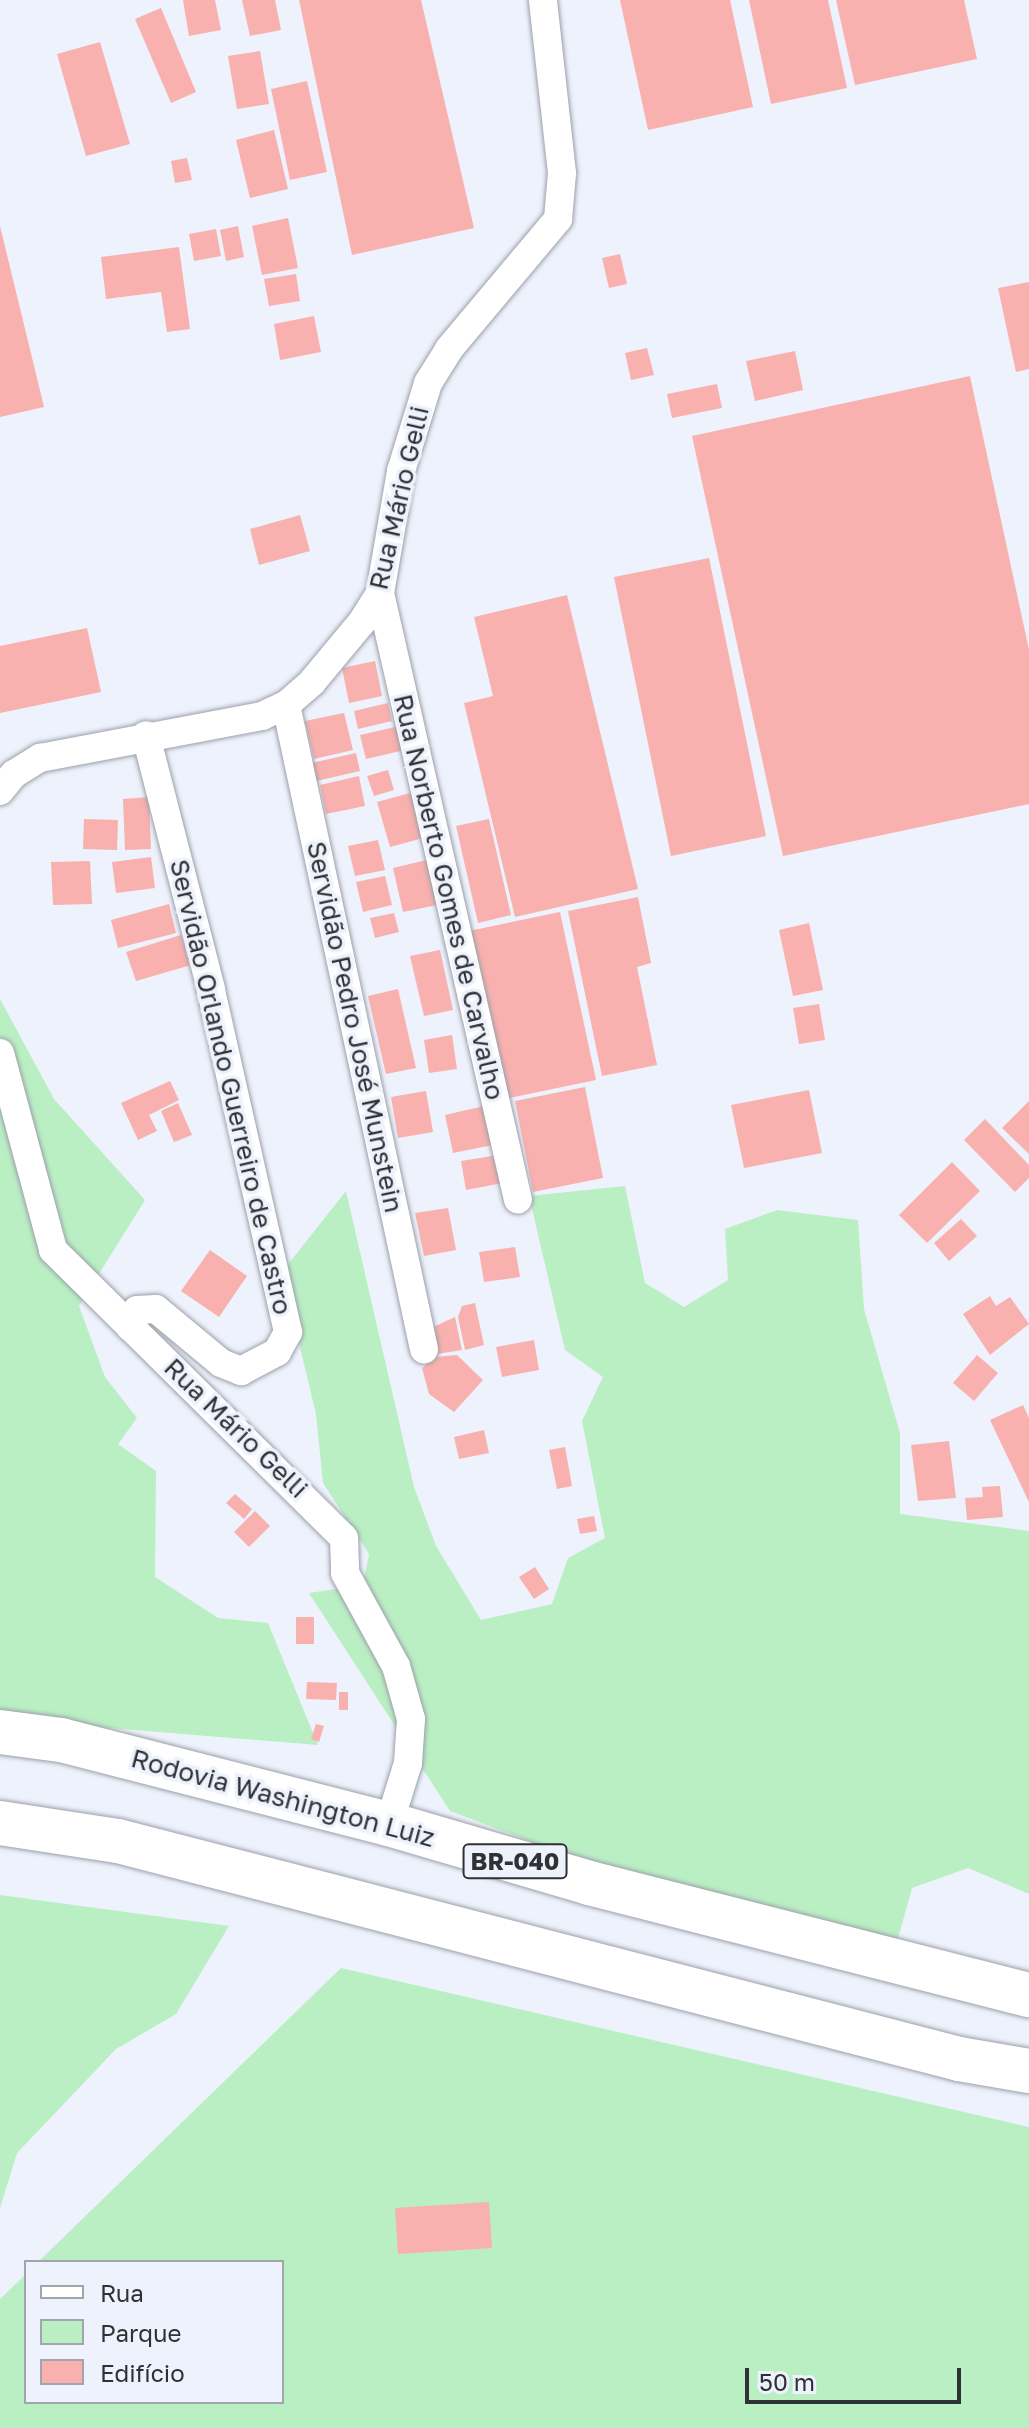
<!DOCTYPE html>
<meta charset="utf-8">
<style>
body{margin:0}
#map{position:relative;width:1029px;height:2428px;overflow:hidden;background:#eef2fc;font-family:"Golos Text",sans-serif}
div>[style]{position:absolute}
.green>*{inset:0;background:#baefc4}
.building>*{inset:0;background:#f8b1ae}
.roads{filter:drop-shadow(0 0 2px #9ca0aa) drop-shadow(0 0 2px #9ca0aa)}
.minor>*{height:28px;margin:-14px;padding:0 14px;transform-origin:14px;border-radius:14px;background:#fff}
.motorway>*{height:44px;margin:-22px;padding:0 22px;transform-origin:22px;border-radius:22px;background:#fff}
span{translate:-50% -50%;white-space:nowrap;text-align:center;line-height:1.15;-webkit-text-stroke:7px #eef2fc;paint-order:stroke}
.shield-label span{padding:2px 6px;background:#eef2fc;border:2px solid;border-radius:6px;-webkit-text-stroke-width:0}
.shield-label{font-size:24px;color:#303135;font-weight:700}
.street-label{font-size:26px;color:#303135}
.legend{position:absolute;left:24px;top:2260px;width:260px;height:144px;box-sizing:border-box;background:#eef2fc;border:2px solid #a2a5ac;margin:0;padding:10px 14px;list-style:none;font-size:24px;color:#303135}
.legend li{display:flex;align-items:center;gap:16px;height:40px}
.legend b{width:40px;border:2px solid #a2a5ac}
.scale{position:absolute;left:745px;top:2368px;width:216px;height:36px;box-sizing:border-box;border:4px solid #303135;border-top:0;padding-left:10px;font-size:24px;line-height:28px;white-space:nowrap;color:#303135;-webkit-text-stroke:6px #eef2fc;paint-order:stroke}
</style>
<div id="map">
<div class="green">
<i style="clip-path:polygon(0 999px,54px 1099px,145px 1200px,79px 1306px,105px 1377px,137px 1418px,118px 1444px,156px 1471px,155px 1577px,218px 1618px,268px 1623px,318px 1745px,0 1719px)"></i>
<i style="clip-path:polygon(625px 1186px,645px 1283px,684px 1307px,728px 1280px,725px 1229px,777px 1210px,858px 1220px,864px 1309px,900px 1433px,900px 1514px,1029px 1531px,1029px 1894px,968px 1868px,912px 1888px,895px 1949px,573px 1857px,450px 1811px,309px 1593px,363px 1585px,369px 1554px,323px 1483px,316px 1414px,282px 1272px,346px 1191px,414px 1487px,436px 1546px,481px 1620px,552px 1604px,568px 1558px,605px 1538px,582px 1421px,603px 1377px,565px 1350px,529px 1196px)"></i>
<i style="clip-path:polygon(0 1895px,229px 1926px,176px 2014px,116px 2049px,17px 2153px,0 2208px)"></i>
<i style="clip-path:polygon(341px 1968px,1029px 2127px,1029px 2428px,0 2428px,0 2299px,26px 2274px,26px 2402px,282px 2402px,282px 2262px,38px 2262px)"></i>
</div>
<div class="building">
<i style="clip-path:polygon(183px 0,215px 0,221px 30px,189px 36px)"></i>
<i style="clip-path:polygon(242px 0,275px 0,281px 30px,250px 36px)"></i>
<i style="clip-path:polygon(299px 0,421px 0,474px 228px,352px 255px)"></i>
<i style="clip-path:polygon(620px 0,730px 0,753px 107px,648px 130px)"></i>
<i style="clip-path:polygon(749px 0,828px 0,847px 88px,771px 104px)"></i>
<i style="clip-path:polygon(836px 0,964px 0,977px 59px,855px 85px)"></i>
<i style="clip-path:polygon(161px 8px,196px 92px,171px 103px,135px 19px)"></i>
<i style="clip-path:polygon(100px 42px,130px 144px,86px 156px,57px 54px)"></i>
<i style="clip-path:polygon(260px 51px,269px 104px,237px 109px,228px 56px)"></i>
<i style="clip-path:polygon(307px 81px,327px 172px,290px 180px,271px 89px)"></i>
<i style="clip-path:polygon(274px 130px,288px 189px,250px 198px,236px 140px)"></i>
<i style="clip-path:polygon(187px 158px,192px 180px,175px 183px,171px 161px)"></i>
<i style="clip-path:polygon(288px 218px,298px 268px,262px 275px,252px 226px)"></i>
<i style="clip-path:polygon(0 226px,44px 407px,0 417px)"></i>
<i style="clip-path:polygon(238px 226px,244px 257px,226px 261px,220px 230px)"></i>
<i style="clip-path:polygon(216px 229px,221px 256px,194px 261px,189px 234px)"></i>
<i style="clip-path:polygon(179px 247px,190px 329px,167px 332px,161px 292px,106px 299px,101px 257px)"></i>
<i style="clip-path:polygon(620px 254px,627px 284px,609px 288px,602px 258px)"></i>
<i style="clip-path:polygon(296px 274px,300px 301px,269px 306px,264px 279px)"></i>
<i style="clip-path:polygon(1029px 282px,1029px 369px,1016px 372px,998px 288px)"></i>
<i style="clip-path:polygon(314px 316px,321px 352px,280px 360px,274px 324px)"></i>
<i style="clip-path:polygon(647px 348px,654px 375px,631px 380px,625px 353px)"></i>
<i style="clip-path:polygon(795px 351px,803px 390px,755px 401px,746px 361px)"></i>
<i style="clip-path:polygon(970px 376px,1029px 650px,1029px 804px,783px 856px,692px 436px)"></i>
<i style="clip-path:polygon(717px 384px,722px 408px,672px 418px,667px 394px)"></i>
<i style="clip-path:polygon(300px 515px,310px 551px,259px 565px,250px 529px)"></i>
<i style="clip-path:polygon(709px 558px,766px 836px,671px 856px,614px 577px)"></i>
<i style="clip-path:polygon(567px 595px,638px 889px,515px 917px,464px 703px,493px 696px,474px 617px)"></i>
<i style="clip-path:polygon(87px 628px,101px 692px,0 713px,0 646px)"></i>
<i style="clip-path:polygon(375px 661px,382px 696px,349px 703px,342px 668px)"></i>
<i style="clip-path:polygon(388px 703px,392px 721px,358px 729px,354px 711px)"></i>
<i style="clip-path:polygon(344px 713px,353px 750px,314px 759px,305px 721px)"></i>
<i style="clip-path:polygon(404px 725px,409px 749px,366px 759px,360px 735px)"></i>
<i style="clip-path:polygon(356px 753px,360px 771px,312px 782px,307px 764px)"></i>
<i style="clip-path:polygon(388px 770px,394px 790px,374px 796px,367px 776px)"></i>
<i style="clip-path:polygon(359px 776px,365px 806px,326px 814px,320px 785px)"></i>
<i style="clip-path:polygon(414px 792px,427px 837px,390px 847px,377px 802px)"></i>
<i style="clip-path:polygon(149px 797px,151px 849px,125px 850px,123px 799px)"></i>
<i style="clip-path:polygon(84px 819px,118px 820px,117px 850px,83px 849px)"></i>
<i style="clip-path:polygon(489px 819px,511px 915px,478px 923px,456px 826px)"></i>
<i style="clip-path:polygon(378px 840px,385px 870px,355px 876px,348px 846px)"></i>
<i style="clip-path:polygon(151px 857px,155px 888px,116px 893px,112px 862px)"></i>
<i style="clip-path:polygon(431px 859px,442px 904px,403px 912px,393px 868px)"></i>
<i style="clip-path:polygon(90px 861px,92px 904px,53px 905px,51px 862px)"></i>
<i style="clip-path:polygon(385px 876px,392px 905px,363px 912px,356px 882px)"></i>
<i style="clip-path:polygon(638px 897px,651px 963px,637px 967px,657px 1065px,602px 1076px,568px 911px)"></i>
<i style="clip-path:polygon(169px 904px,176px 933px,118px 948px,111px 920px)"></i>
<i style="clip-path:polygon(560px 912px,596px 1080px,505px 1099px,469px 931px)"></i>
<i style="clip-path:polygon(394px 913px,399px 932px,375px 938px,370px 918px)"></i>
<i style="clip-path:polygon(809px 923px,823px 990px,793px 996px,779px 930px)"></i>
<i style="clip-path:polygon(181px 935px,191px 965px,136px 981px,126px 952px)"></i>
<i style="clip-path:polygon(440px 950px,453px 1010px,424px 1016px,410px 956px)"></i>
<i style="clip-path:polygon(398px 989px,416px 1068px,386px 1074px,368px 996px)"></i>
<i style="clip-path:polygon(819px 1004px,825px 1040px,799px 1044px,793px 1008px)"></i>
<i style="clip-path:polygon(452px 1035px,457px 1069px,429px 1073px,424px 1040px)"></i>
<i style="clip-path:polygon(170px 1081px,179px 1100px,149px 1115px,157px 1131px,138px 1140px,121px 1103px)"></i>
<i style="clip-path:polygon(585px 1087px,603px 1178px,533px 1192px,515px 1101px)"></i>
<i style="clip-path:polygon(809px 1090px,822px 1153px,744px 1168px,731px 1105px)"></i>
<i style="clip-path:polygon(426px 1091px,433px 1132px,398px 1138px,391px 1097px)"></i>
<i style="clip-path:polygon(1029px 1101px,1029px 1154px,1002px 1128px)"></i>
<i style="clip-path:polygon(178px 1103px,192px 1135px,174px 1142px,161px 1111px)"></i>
<i style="clip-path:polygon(484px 1106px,493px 1145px,453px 1153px,445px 1115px)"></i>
<i style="clip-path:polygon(985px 1119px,1029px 1165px,1029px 1178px,1015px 1192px,964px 1140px)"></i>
<i style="clip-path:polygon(498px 1155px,503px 1183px,466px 1190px,461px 1161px)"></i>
<i style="clip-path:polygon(952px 1162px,980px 1191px,927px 1243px,899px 1215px)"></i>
<i style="clip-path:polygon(448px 1208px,456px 1250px,424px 1256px,415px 1213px)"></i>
<i style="clip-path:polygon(961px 1219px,977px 1236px,949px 1261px,934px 1243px)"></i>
<i style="clip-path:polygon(515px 1247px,520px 1277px,484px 1282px,479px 1252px)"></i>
<i style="clip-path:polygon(210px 1250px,247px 1276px,219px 1317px,181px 1291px)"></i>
<i style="clip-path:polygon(990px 1296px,996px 1306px,1010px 1297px,1029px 1324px,990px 1355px,963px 1314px)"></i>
<i style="clip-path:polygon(475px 1303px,484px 1345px,465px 1350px,458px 1317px,462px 1306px)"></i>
<i style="clip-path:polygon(455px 1317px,462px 1350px,437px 1354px,431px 1328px)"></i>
<i style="clip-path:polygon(534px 1340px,539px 1370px,502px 1377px,496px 1347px)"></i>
<i style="clip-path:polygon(457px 1355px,483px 1380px,454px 1412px,429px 1394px,422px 1368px,435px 1357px)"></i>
<i style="clip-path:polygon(977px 1355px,998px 1373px,974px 1401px,953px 1383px)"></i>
<i style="clip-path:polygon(1023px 1405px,1029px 1418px,1029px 1502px,990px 1420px)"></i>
<i style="clip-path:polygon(484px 1430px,489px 1453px,459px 1459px,454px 1437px)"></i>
<i style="clip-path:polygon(949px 1441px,956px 1498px,918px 1501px,911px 1445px)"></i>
<i style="clip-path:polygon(565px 1447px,572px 1486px,557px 1489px,549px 1450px)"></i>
<i style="clip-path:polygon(1000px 1486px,1003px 1517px,967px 1520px,965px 1498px,983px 1497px,982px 1487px)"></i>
<i style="clip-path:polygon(235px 1494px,252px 1509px,244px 1519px,226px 1503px)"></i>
<i style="clip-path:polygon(255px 1511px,270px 1526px,249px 1547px,234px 1532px)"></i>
<i style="clip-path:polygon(594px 1516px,597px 1531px,580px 1534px,577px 1519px)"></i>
<i style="clip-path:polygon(535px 1567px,549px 1589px,534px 1599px,519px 1577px)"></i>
<i style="clip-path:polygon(296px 1617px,314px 1617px,314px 1644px,296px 1644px)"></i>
<i style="clip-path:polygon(307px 1682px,337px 1683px,336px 1700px,306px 1699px)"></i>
<i style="clip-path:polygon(339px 1692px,348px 1692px,348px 1710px,339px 1710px)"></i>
<i style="clip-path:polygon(316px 1724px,324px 1726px,319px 1742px,311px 1739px)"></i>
<i style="clip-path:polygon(489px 2202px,492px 2248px,398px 2254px,395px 2208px)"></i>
</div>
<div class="roads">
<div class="minor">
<i style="left:380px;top:593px;width:622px;rotate:77.19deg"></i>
<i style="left:286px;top:705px;width:659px;rotate:77.91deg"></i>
<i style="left:0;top:791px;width:22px;rotate:-51deg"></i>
<i style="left:14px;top:774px;width:31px;rotate:-32deg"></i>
<i style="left:40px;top:758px;width:226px;rotate:-10.7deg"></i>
<i style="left:262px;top:716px;width:26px;rotate:-25deg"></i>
<i style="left:286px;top:705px;width:35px;rotate:-41deg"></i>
<i style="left:312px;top:682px;width:78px;rotate:-50.2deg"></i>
<i style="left:362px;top:622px;width:34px;rotate:-58deg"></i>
<i style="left:380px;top:593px;width:124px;rotate:-80.2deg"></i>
<i style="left:401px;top:471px;width:92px;rotate:-72.9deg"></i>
<i style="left:428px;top:383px;width:40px;rotate:-58deg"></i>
<i style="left:449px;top:349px;width:170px;rotate:-50deg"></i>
<i style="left:558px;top:219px;width:46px;rotate:-85deg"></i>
<i style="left:562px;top:173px;width:174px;rotate:-96.3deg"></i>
<i style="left:0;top:1053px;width:204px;rotate:74.9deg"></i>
<i style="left:53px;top:1250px;width:409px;rotate:44.7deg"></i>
<i style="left:344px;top:1538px;width:35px;rotate:88deg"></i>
<i style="left:345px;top:1573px;width:106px;rotate:61.3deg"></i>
<i style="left:396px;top:1666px;width:55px;rotate:74.2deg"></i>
<i style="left:411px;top:1719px;width:44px;rotate:93.9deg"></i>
<i style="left:408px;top:1763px;width:64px;rotate:107.3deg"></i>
<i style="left:130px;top:1327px;width:18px;rotate:-68deg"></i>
<i style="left:137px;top:1310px;width:19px;rotate:-3deg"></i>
<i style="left:156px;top:1309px;width:85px;rotate:39.7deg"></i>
<i style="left:221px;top:1363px;width:22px;rotate:22deg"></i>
<i style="left:241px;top:1371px;width:41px;rotate:-27.8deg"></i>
<i style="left:277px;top:1352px;width:23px;rotate:-61deg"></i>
<i style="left:288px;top:1332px;width:352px;rotate:-102.7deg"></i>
<i style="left:211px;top:989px;width:262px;rotate:-104.4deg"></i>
</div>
<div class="motorway">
<i style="left:0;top:1732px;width:62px;rotate:7.5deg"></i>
<i style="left:61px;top:1740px;width:339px;rotate:14.4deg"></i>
<i style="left:389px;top:1824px;width:209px;rotate:16.4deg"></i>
<i style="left:589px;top:1883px;width:454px;rotate:14.3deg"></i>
<i style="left:0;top:1823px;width:119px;rotate:8.7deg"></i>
<i style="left:118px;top:1841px;width:869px;rotate:14.53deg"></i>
<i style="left:959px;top:2059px;width:71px;rotate:9.7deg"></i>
</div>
</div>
<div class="shield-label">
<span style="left:515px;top:1861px">BR-040</span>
</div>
<div class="street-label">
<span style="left:399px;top:498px;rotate:-77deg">Rua Mário Gelli</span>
<span style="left:449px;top:897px;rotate:77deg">Rua Norberto Gomes de Carvalho</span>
<span style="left:355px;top:1027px;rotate:78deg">Servidão Pedro José Munstein</span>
<span style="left:231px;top:1087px;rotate:77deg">Servidão Orlando Guerreiro de Castro</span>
<span style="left:236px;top:1428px;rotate:44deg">Rua Mário Gelli</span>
<span style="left:283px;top:1798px;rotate:15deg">Rodovia Washington Luiz</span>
</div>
<ul class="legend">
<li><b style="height:10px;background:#fff"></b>Rua</li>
<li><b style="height:22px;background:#baefc4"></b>Parque</li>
<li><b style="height:22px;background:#f8b1ae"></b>Edifício</li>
</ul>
<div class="scale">50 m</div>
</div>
